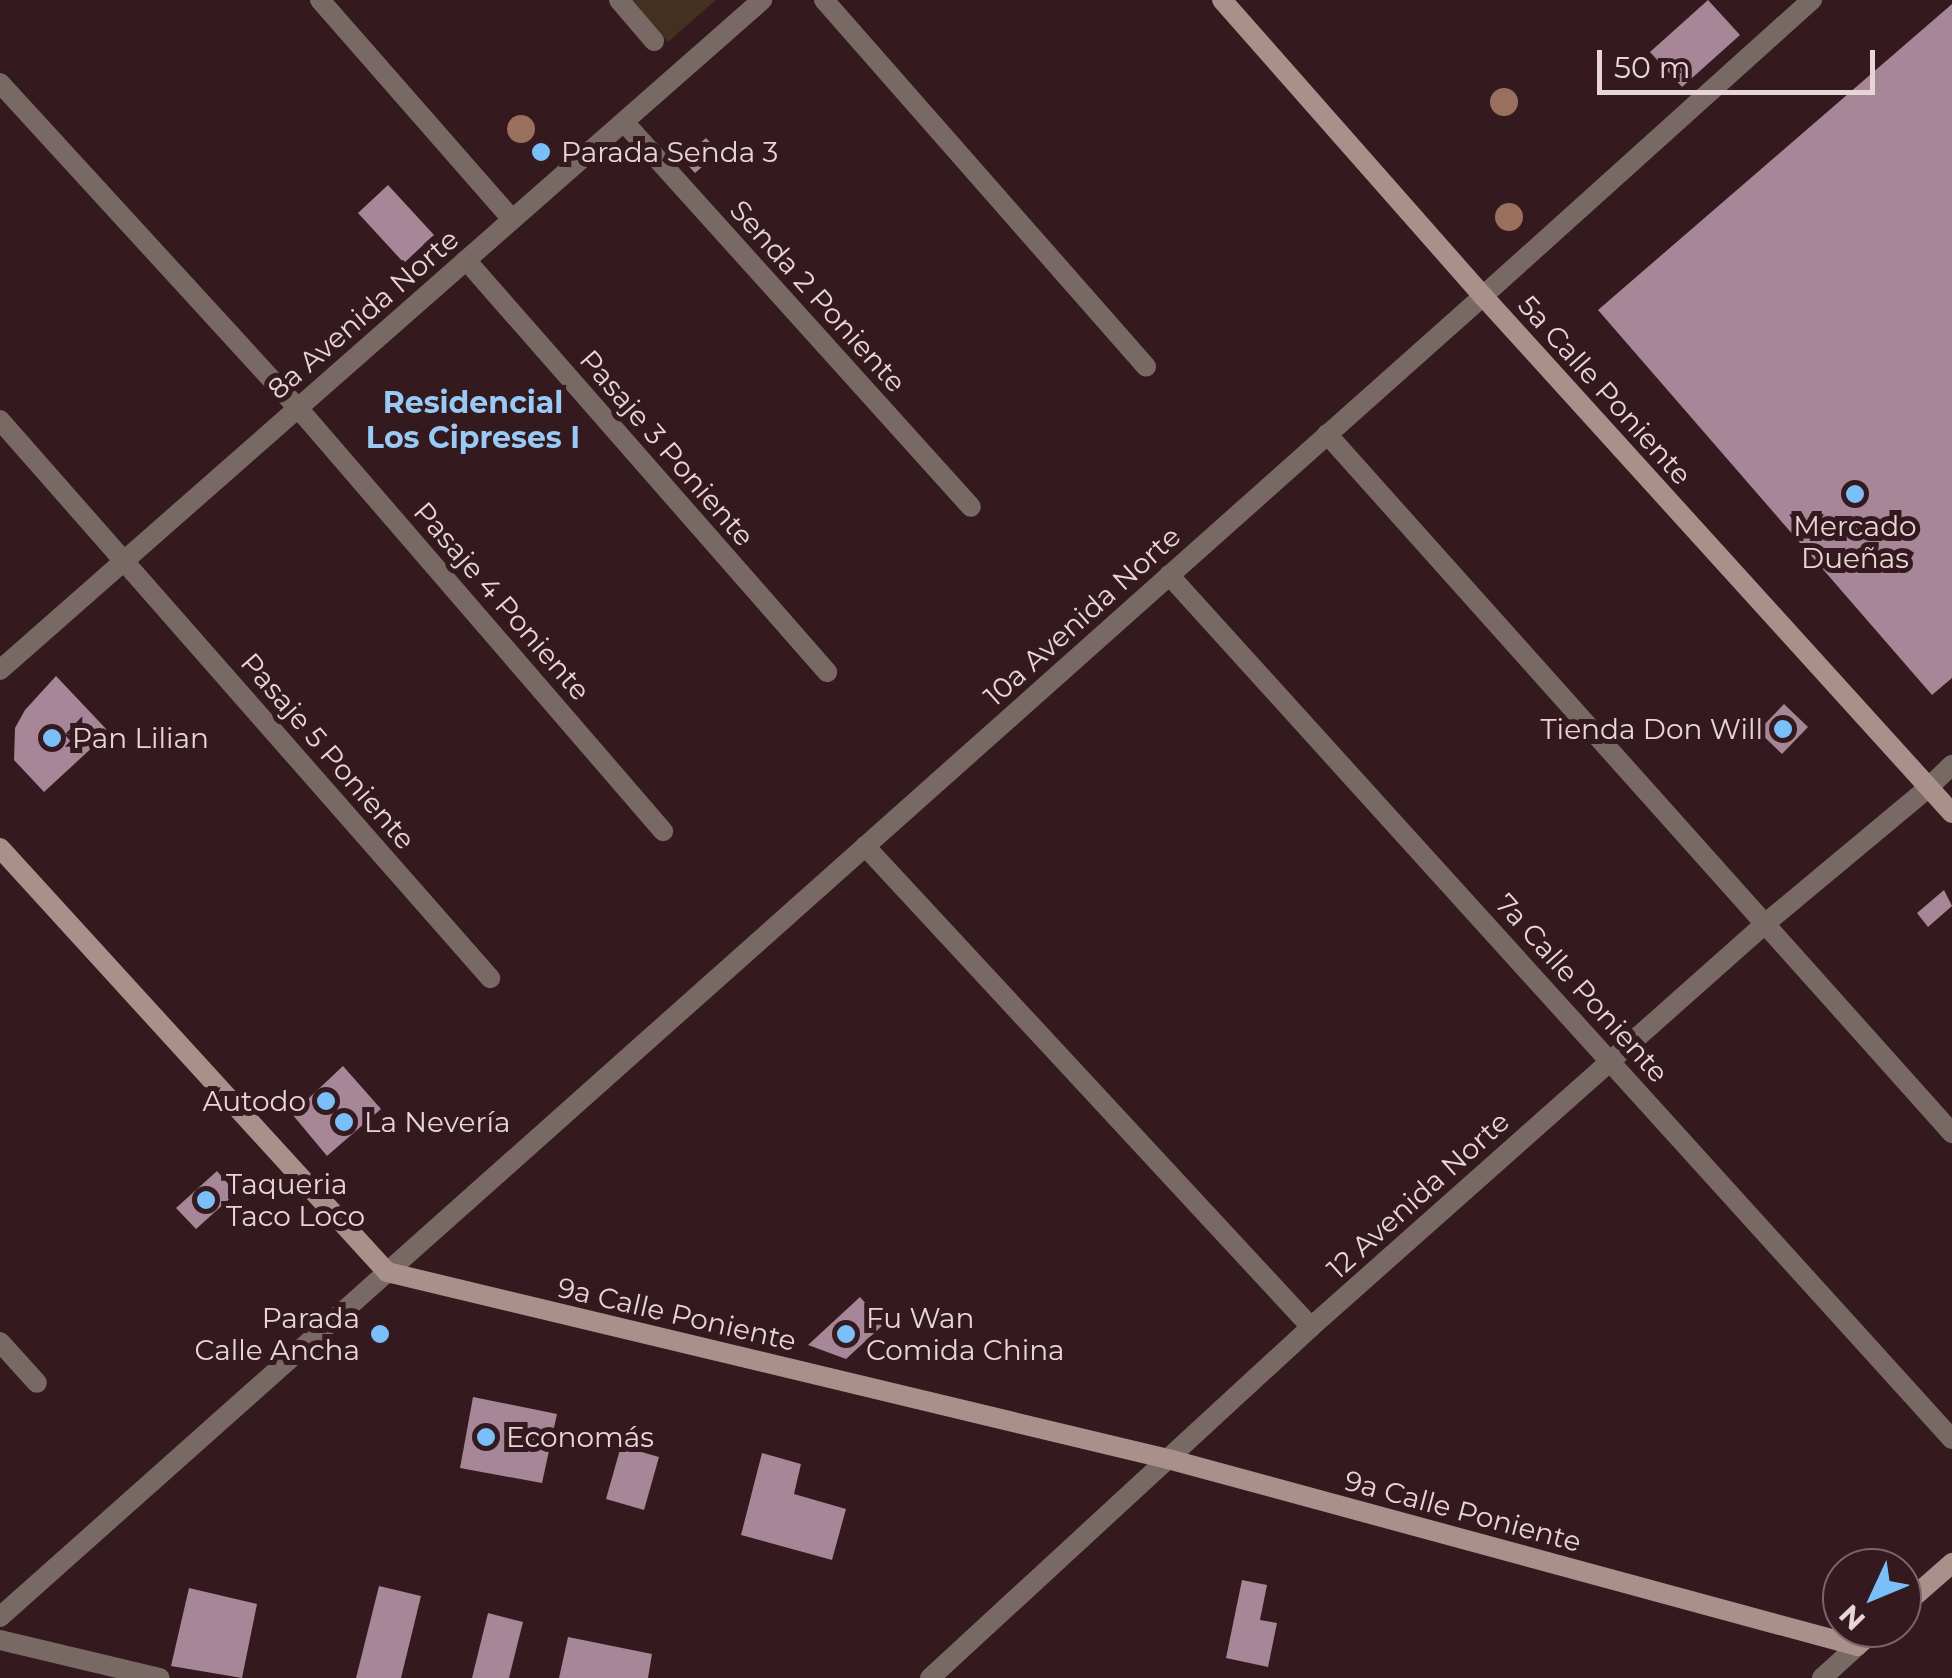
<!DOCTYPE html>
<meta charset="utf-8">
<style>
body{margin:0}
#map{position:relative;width:1952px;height:1678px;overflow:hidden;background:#34191e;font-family:Montserrat,sans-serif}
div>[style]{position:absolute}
.green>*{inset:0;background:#433020}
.building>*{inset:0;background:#a78698}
.pedestrian>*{height:20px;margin:-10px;padding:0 10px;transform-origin:10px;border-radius:10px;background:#786964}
.minor>*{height:20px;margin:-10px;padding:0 10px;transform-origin:10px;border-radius:10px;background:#786964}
.tertiary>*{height:20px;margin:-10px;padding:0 10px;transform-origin:10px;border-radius:10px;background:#786964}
.secondary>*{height:20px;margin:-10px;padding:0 10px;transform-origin:10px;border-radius:10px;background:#aa908a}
.trees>*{width:28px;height:28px;margin:-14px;border-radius:50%;background:#98705d}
.dots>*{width:28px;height:28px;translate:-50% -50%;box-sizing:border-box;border:5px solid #34191e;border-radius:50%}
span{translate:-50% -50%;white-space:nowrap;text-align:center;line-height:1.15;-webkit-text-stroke:10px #34191e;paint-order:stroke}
.poi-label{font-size:28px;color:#e8d5d7}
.left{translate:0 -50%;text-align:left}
.right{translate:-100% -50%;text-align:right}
.street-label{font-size:28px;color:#e8d5d7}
.neighbourhood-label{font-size:30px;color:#98caf5;font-weight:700}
.north{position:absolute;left:1822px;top:1548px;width:100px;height:100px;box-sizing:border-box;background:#34191e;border:2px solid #7c6468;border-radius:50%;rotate:226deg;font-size:28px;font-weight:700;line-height:40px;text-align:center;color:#e8d5d7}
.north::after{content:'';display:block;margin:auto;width:35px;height:45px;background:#7abff8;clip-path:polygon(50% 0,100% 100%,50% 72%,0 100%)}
.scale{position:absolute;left:1597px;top:50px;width:278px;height:45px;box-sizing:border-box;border:5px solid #e8d5d7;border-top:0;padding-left:12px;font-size:30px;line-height:35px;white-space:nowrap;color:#e8d5d7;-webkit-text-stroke:8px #34191e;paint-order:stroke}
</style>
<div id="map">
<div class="green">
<i style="clip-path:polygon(631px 0,716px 0,668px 42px)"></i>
</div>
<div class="building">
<i style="clip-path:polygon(1708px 0,1740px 35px,1682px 87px,1650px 52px)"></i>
<i style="clip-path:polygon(1952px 4px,1952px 678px,1932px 695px,1598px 310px)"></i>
<i style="clip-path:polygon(706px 138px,719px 152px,695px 173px,682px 159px)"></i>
<i style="clip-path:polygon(388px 185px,434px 235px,404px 263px,358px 213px)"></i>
<i style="clip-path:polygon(56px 676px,109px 732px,44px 792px,14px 760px,15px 728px,25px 710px)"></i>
<i style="clip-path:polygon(1784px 704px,1808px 727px,1782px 754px,1758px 731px)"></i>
<i style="clip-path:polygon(1944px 890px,1952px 906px,1928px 927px,1917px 913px)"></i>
<i style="clip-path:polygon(343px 1066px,381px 1109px,327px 1156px,292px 1114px)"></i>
<i style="clip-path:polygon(217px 1171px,236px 1193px,196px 1229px,176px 1208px)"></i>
<i style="clip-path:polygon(860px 1297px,884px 1324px,846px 1359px,808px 1345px)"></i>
<i style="clip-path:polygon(473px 1397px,557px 1414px,542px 1483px,460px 1468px)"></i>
<i style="clip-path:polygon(621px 1446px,659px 1457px,644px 1510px,606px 1499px)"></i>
<i style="clip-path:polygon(762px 1453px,801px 1464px,794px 1494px,846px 1509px,832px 1560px,741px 1535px)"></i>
<i style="clip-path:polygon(1242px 1580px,1267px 1585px,1260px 1620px,1277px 1623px,1268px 1667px,1226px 1658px)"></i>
<i style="clip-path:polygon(379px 1586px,421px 1596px,401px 1678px,356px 1678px)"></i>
<i style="clip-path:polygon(189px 1588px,257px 1604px,242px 1678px,171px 1666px)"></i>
<i style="clip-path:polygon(488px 1613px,523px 1622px,509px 1678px,472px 1678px)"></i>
<i style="clip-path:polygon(568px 1637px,652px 1654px,648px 1678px,559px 1678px)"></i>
</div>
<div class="pedestrian">
<i style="left:619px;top:0;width:54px;rotate:49.5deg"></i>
</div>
<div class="minor">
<i style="left:320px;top:0;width:291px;rotate:48.8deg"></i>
<i style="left:824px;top:0;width:488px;rotate:48.7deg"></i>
<i style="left:0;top:83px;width:441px;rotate:47.5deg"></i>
<i style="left:298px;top:408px;width:559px;rotate:49.21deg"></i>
<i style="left:624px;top:122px;width:518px;rotate:47.97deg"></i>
<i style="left:466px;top:260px;width:548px;rotate:48.77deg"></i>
<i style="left:0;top:420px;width:743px;rotate:48.71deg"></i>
<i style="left:1327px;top:434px;width:938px;rotate:48.2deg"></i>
<i style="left:1169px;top:575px;width:1166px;rotate:47.82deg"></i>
<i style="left:0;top:670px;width:1015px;rotate:-41.32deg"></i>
<i style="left:865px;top:846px;width:656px;rotate:47.16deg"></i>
<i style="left:0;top:1342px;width:55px;rotate:47.9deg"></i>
<i style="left:0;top:1617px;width:1986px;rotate:-41.69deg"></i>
<i style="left:0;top:1640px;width:164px;rotate:13.4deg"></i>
<i style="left:930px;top:1678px;width:518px;rotate:-42.65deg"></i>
<i style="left:1311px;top:1327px;width:608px;rotate:-41.6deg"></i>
<i style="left:1766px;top:923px;width:212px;rotate:-39.8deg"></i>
<i style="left:1822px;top:1678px;width:47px;rotate:-42.4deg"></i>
</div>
<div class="tertiary">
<i style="left:1483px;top:296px;width:443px;rotate:-42deg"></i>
<i style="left:1929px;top:787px;width:32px;rotate:-44deg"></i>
</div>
<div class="secondary">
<i style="left:1222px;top:0;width:395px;rotate:48.6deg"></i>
<i style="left:1483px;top:296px;width:698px;rotate:47.79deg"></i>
<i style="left:0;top:848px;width:574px;rotate:47.61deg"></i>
<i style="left:387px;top:1272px;width:803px;rotate:13.47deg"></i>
<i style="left:1168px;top:1459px;width:714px;rotate:15.18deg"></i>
<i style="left:1857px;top:1646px;width:28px;rotate:-41deg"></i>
<i style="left:1902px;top:1607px;width:67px;rotate:-41.3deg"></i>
</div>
<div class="trees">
<i style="left:1504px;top:102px"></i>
<i style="left:521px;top:129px"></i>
<i style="left:1509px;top:217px"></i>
</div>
<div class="dots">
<i style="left:541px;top:152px;background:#7abff8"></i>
<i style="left:1855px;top:494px;background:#7abff8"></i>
<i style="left:1783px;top:729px;background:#7abff8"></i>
<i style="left:52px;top:738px;background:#7abff8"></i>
<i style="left:326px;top:1101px;background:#7abff8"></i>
<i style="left:344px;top:1122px;background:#7abff8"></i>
<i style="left:206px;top:1200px;background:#7abff8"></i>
<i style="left:380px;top:1334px;background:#7abff8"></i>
<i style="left:846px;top:1334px;background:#7abff8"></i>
<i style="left:486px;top:1437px;background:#7abff8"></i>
</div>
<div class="poi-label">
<span class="left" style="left:561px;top:152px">Parada Senda 3</span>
<span style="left:1855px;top:542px">Mercado<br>Dueñas</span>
<span class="right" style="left:1763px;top:729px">Tienda Don Will</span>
<span class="left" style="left:72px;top:738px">Pan Lilian</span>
<span class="right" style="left:306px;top:1101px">Autodo</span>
<span class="left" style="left:364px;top:1122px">La Nevería</span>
<span class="left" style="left:226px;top:1200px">Taqueria<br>Taco Loco</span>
<span class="right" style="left:360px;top:1334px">Parada<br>Calle Ancha</span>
<span class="left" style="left:866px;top:1334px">Fu Wan<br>Comida China</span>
<span class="left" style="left:506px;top:1437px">Economás</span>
</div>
<div class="street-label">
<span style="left:818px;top:296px;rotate:48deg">Senda 2 Poniente</span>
<span style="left:363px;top:314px;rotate:-41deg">8a Avenida Norte</span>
<span style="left:1605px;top:390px;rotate:48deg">5a Calle Poniente</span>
<span style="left:667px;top:448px;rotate:49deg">Pasaje 3 Poniente</span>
<span style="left:502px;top:601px;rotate:49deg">Pasaje 4 Poniente</span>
<span style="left:1082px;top:616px;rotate:-42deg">10a Avenida Norte</span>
<span style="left:328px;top:751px;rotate:49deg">Pasaje 5 Poniente</span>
<span style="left:1582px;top:988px;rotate:48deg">7a Calle Poniente</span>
<span style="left:1418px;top:1195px;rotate:-42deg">12 Avenida Norte</span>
<span style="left:677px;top:1314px;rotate:13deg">9a Calle Poniente</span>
<span style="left:1463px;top:1511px;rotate:15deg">9a Calle Poniente</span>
</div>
<div class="neighbourhood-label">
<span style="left:473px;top:420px">Residencial<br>Los Cipreses I</span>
</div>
<div class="north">N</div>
<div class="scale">50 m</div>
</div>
